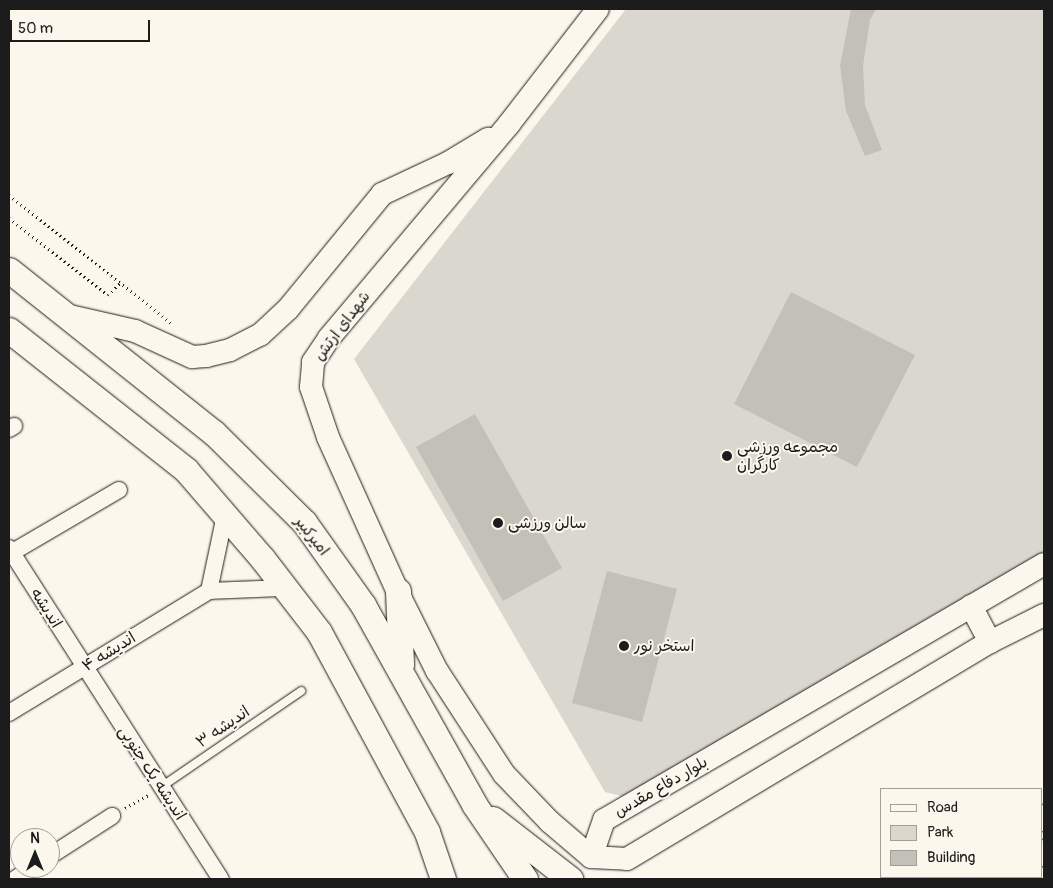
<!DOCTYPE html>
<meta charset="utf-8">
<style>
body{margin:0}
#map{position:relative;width:1053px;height:888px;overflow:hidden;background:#fbf7ec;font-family:Pangolin,"Playpen Sans Arabic",sans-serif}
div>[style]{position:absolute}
.green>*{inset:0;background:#dad7ce}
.building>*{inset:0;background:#c3c0b8}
.path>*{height:3px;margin-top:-1.5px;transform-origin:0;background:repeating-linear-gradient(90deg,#1c1c1c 0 1px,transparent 0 5px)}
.roads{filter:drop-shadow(0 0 1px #1c1c1c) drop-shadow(0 0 1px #1c1c1c)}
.lane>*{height:8px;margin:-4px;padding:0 4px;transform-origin:4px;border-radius:4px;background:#fbf7ec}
.street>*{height:16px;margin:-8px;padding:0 8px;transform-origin:8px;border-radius:8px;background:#fbf7ec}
.secondary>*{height:22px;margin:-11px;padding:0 11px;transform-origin:11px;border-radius:11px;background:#fbf7ec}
.primary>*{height:25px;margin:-12.5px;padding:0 12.5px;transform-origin:12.5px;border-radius:12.5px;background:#fbf7ec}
.dots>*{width:14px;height:14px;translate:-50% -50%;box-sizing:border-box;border:2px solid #fbf7ec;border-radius:50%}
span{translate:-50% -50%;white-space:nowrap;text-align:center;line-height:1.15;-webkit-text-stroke:4px #fbf7ec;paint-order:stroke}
.street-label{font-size:16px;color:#1c1c1c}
.poi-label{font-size:16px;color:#1c1c1c}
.left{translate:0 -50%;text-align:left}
.frame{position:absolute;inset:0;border:10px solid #1c1c1c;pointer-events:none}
.legend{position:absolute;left:880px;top:788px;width:162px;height:90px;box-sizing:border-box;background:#fbf7ec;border:1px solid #a29f99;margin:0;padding:6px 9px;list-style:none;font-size:15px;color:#1c1c1c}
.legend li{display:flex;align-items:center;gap:10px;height:25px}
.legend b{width:25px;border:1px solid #a29f99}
.north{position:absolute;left:10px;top:828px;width:50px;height:50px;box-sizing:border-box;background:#fbf7ec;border:1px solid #a29f99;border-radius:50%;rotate:0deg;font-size:14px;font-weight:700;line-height:20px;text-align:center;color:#1c1c1c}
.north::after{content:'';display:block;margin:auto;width:18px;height:22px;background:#1c1c1c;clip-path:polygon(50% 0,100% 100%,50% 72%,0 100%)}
.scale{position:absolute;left:10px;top:20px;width:140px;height:22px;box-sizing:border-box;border:2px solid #1c1c1c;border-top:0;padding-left:6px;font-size:15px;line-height:18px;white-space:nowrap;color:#1c1c1c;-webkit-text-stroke:4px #fbf7ec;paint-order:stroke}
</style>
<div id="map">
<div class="green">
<i style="clip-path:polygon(626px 9px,1044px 9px,1044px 553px,629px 798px,605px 792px,354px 359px)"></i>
</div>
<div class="building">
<i style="clip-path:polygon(851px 9px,876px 9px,870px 20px,863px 66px,865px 105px,882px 150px,865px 156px,846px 111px,840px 65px)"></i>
<i style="clip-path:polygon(791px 292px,915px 355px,857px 467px,734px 404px)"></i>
<i style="clip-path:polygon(475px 414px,562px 568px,503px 601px,416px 447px)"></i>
<i style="clip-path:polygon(607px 571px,677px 589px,642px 722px,572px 703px)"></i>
</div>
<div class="path">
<i style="left:9px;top:195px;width:206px;rotate:38.3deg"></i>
<i style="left:9px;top:218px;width:125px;rotate:37.9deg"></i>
<i style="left:108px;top:295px;width:17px;rotate:-45deg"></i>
<i style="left:125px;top:808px;width:26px;rotate:-29deg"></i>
</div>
<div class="roads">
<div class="lane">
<i style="left:161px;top:787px;width:170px;rotate:-34.4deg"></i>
</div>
<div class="street">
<i style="left:9px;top:429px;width:6px;rotate:-31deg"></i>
<i style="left:9px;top:548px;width:393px;rotate:57.4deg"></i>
<i style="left:11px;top:553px;width:125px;rotate:-30.3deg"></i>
<i style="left:209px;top:591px;width:78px;rotate:-78.1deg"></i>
<i style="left:9px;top:713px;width:234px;rotate:-31.4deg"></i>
<i style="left:209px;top:591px;width:76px;rotate:-2.3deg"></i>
<i style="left:50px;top:856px;width:74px;rotate:-32.8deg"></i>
<i style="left:15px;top:879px;width:20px;rotate:-33deg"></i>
</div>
<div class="secondary">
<i style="left:65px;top:315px;width:72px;rotate:12.9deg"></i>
<i style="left:135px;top:331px;width:63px;rotate:24.5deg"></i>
<i style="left:192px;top:357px;width:14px;rotate:-4deg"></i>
<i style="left:206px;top:356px;width:25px;rotate:-14deg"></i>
<i style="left:230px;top:350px;width:34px;rotate:-27deg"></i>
<i style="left:260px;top:335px;width:38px;rotate:-43deg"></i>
<i style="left:288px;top:309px;width:149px;rotate:-50.7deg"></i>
<i style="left:382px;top:194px;width:73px;rotate:-25.2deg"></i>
<i style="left:448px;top:163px;width:47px;rotate:-31deg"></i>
<i style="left:1044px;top:564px;width:509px;rotate:149.81deg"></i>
<i style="left:604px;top:820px;width:39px;rotate:109deg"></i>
<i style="left:591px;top:857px;width:36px;rotate:3deg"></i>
<i style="left:627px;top:859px;width:423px;rotate:-30.9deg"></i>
<i style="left:990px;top:642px;width:60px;rotate:-26.6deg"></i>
<i style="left:971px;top:606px;width:41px;rotate:62.2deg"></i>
<i style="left:591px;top:857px;width:54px;rotate:-139.5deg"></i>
<i style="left:550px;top:822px;width:66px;rotate:-133.8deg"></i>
<i style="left:504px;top:774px;width:123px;rotate:-123deg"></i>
<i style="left:437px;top:671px;width:80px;rotate:-116.6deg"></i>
<i style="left:401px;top:599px;width:178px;rotate:-114.3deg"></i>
<i style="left:328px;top:437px;width:53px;rotate:-108.8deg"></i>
<i style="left:311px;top:387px;width:25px;rotate:-85deg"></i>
<i style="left:313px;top:362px;width:29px;rotate:-56deg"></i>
<i style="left:329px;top:338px;width:280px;rotate:-49.9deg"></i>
<i style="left:509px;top:124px;width:145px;rotate:-52.3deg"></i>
</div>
<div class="primary">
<i style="left:9px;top:270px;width:262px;rotate:38.5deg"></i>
<i style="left:214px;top:433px;width:127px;rotate:44.7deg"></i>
<i style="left:304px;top:522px;width:102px;rotate:54.6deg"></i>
<i style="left:363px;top:605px;width:228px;rotate:60.8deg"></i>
<i style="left:474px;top:804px;width:91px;rotate:55.8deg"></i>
<i style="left:9px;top:330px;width:226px;rotate:38.3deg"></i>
<i style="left:186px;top:470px;width:116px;rotate:49.2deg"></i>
<i style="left:262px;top:558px;width:93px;rotate:52.4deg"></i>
<i style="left:319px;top:632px;width:227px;rotate:61.6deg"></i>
<i style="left:427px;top:832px;width:50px;rotate:71.2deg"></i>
<i style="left:398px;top:591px;width:73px;rotate:87.6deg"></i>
<i style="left:1042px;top:818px;width:2px;rotate:-27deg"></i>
<i style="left:493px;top:819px;width:98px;rotate:37.9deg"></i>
<i style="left:1042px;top:853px;width:2px;rotate:-27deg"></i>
<i style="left:907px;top:879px;width:6px;rotate:-18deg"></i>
<i style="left:986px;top:879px;width:6px;rotate:-18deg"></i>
</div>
</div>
<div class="dots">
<i style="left:727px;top:456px;background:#1c1c1c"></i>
<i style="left:498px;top:523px;background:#1c1c1c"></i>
<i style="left:624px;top:646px;background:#1c1c1c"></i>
</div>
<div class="street-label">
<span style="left:342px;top:326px;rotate:-53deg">شهدای ارتش</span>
<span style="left:312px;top:536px;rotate:52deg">امیرکبیر</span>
<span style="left:46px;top:608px;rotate:58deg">اندیشه</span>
<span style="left:109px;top:652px;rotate:-32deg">اندیشه ۴</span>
<span style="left:223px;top:727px;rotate:-34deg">اندیشه ۳</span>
<span style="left:152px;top:773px;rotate:57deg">اندیشه یک جنوبی</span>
<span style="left:661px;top:787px;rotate:-30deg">بلوار دفاع مقدس</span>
</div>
<div class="poi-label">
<span class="left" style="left:737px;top:456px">مجموعه ورزشی<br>کارگران</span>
<span class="left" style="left:508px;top:523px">سالن ورزشی</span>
<span class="left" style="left:634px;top:646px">استخر نور</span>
</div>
<div class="frame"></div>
<ul class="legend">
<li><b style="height:6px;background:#fbf7ec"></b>Road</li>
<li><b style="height:14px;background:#dad7ce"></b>Park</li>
<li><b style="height:14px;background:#c3c0b8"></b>Building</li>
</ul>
<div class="north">N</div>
<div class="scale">50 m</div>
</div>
